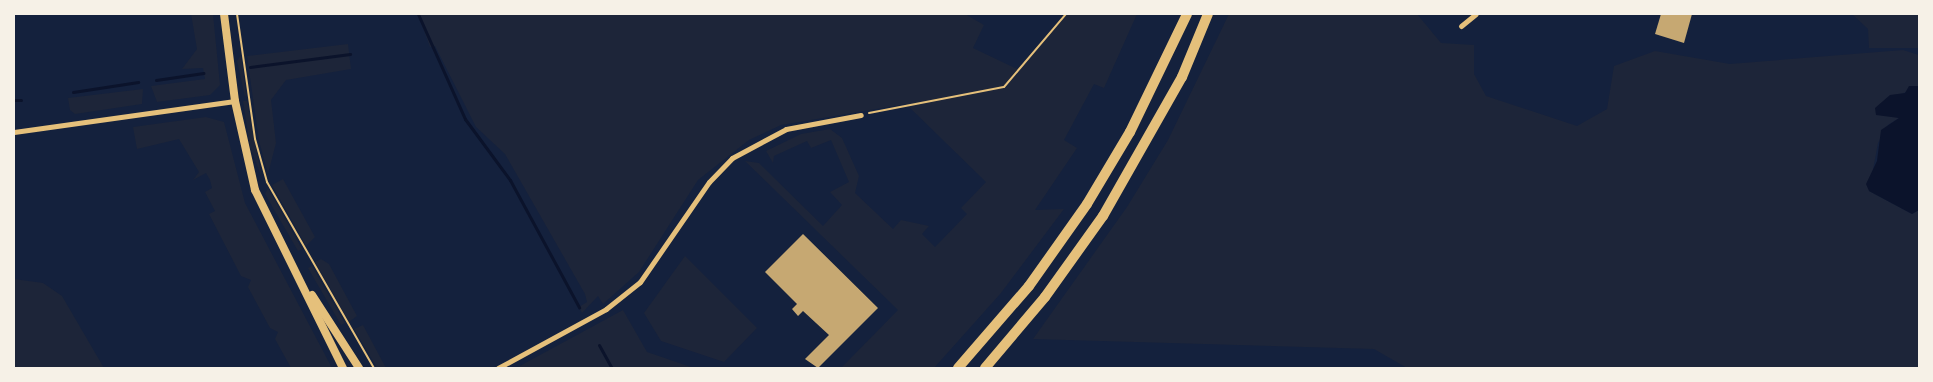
<!DOCTYPE html>
<style>
body{margin:0}
#map{position:relative;width:1933px;height:382px;overflow:hidden;background:#14213d;font-family:"DejaVu Sans",sans-serif}
div>[style]{position:absolute}
.green>*{inset:0;background:#1d2539}
.water>*{inset:0;background:#0b132b}
.stream>*{height:3px;margin:-1.5px;padding:0 1.5px;transform-origin:1.5px;border-radius:1.5px;background:#0b132b}
.building>*{inset:0;background:#c6a872}
.path>*{height:2px;margin:-1px;padding:0 1px;transform-origin:1px;border-radius:1px;background:#e5c07b}
.minor>*{height:5px;margin:-2.5px;padding:0 2.5px;transform-origin:2.5px;border-radius:2.5px;background:#e5c07b}
.secondary>*{height:8px;margin:-4px;padding:0 4px;transform-origin:4px;border-radius:4px;background:#e5c07b}
.motorway>*{height:10px;margin:-5px;padding:0 5px;transform-origin:5px;border-radius:5px;background:#e5c07b}
span{translate:-50% -50%;white-space:nowrap;text-align:center;line-height:1.15;-webkit-text-stroke:4.5px #f6f1e7;paint-order:stroke}
.frame{position:absolute;inset:0;border:15px solid #f6f1e7;pointer-events:none}
</style>
<div id="map">
<div class="green">
<i style="clip-path:polygon(191px 14px,213px 14px,220px 85px,210px 95px,157px 102px,151px 86px,205px 79px,203px 68px,182px 69px,197px 49px)"></i>
<i style="clip-path:polygon(418px 14px,965px 14px,984px 25px,973px 48px,1017px 69px,1066px 14px,1137px 14px,1104px 88px,1094px 84px,1064px 140px,1077px 148px,1035px 210px,1064px 209px,1001px 293px,934px 368px,841px 368px,898px 310px,745px 161px,759px 163px,823px 226px,842px 205px,830px 192px,849px 182px,831px 140px,811px 148px,807px 141px,774px 156px,773px 163px,766px 151px,801px 134px,830px 129px,842px 138px,859px 176px,855px 193px,893px 229px,901px 220px,929px 226px,922px 234px,935px 247px,967px 214px,961px 208px,986px 182px,906px 104px,781px 125px,749px 140px,698px 180px,639px 272px,603px 304px,598px 296px,582px 313px,579px 307px,587px 302px,585px 294px,505px 154px,476px 127px,435px 46px,430px 47px)"></i>
<i style="clip-path:polygon(1229px 14px,1417px 14px,1441px 43px,1474px 45px,1474px 74px,1486px 96px,1577px 126px,1607px 109px,1614px 66px,1655px 51px,1730px 64px,1903px 50px,1919px 55px,1919px 86px,1897px 96px,1883px 114px,1899px 118px,1888px 125px,1878px 143px,1869px 191px,1912px 214px,1919px 210px,1919px 368px,1407px 368px,1374px 349px,1033px 339px,1127px 207px,1168px 140px)"></i>
<i style="clip-path:polygon(1852px 14px,1919px 14px,1919px 48px,1869px 48px,1868px 29px)"></i>
<i style="clip-path:polygon(348px 44px,351px 69px,286px 80px,271px 100px,276px 143px,268px 174px,259px 141px,247px 56px)"></i>
<i style="clip-path:polygon(241px 55px,246px 95px,245px 97px,237px 61px)"></i>
<i style="clip-path:polygon(143px 89px,142px 104px,75px 114px,70px 110px,68px 98px)"></i>
<i style="clip-path:polygon(243px 101px,247px 101px,262px 178px,250px 147px)"></i>
<i style="clip-path:polygon(206px 117px,224px 122px,245px 203px,332px 368px,291px 368px,275px 339px,278px 332px,270px 328px,248px 287px,251px 280px,241px 276px,209px 214px,215px 211px,205px 192px,212px 188px,210px 180px,206px 173px,193px 180px,199px 172px,179px 139px,137px 149px,133px 127px)"></i>
<i style="clip-path:polygon(283px 179px,315px 237px,306px 246px,272px 185px)"></i>
<i style="clip-path:polygon(268px 188px,302px 249px,298px 251px,265px 194px)"></i>
<i style="clip-path:polygon(685px 256px,757px 328px,724px 362px,661px 341px,644px 313px)"></i>
<i style="clip-path:polygon(321px 259px,329px 264px,357px 316px,349px 322px,315px 262px)"></i>
<i style="clip-path:polygon(312px 266px,345px 323px,341px 325px,308px 268px)"></i>
<i style="clip-path:polygon(14px 279px,43px 283px,62px 296px,104px 368px,14px 368px)"></i>
<i style="clip-path:polygon(623px 310px,647px 352px,694px 368px,516px 368px)"></i>
<i style="clip-path:polygon(363px 325px,386px 368px,377px 368px,354px 329px)"></i>
</div>
<div class="water">
<i style="clip-path:polygon(1909px 86px,1919px 86px,1919px 210px,1912px 214px,1869px 191px,1866px 184px,1877px 161px,1881px 130px,1899px 118px,1876px 115px,1875px 108px,1890px 95px,1905px 93px)"></i>
</div>
<div class="stream">
<i style="left:418px;top:14px;width:115px;rotate:65.9deg"></i>
<i style="left:465px;top:119px;width:76px;rotate:53.6deg"></i>
<i style="left:510px;top:180px;width:145px;rotate:61.5deg"></i>
<i style="left:250px;top:67px;width:101px;rotate:-7.4deg"></i>
<i style="left:156px;top:80px;width:48px;rotate:-8.5deg"></i>
<i style="left:73px;top:92px;width:66px;rotate:-8.7deg"></i>
<i style="left:14px;top:100px;width:7px"></i>
<i style="left:599px;top:345px;width:26px;rotate:61deg"></i>
</div>
<div class="building">
<i style="clip-path:polygon(1661px 14px,1692px 14px,1684px 43px,1655px 34px)"></i>
<i style="clip-path:polygon(803px 234px,878px 308px,818px 368px,805px 359px,829px 335px,803px 311px,798px 316px,792px 309px,797px 304px,765px 272px)"></i>
</div>
<div class="path">
<i style="left:237px;top:14px;width:126px;rotate:81.8deg"></i>
<i style="left:255px;top:139px;width:45px;rotate:74.4deg"></i>
<i style="left:267px;top:182px;width:215px;rotate:60.1deg"></i>
<i style="left:869px;top:113px;width:137px;rotate:-10.9deg"></i>
<i style="left:1004px;top:87px;width:96px;rotate:-49.7deg"></i>
</div>
<div class="minor">
<i style="left:1461px;top:26px;width:19px;rotate:-39deg"></i>
<i style="left:14px;top:132px;width:223px;rotate:-8deg"></i>
<i style="left:498px;top:368px;width:123px;rotate:-28.6deg"></i>
<i style="left:606px;top:309px;width:43px;rotate:-38.5deg"></i>
<i style="left:640px;top:282px;width:121px;rotate:-55.4deg"></i>
<i style="left:709px;top:182px;width:33px;rotate:-46deg"></i>
<i style="left:732px;top:158px;width:61px;rotate:-28.2deg"></i>
<i style="left:786px;top:129px;width:76px;rotate:-10.6deg"></i>
</div>
<div class="secondary">
<i style="left:224px;top:14px;width:88px;rotate:82.8deg"></i>
<i style="left:235px;top:101px;width:91px;rotate:77.3deg"></i>
<i style="left:255px;top:190px;width:199px;rotate:63.7deg"></i>
<i style="left:312px;top:295px;width:87px;rotate:57.2deg"></i>
</div>
<div class="motorway">
<i style="left:958px;top:368px;width:108px;rotate:-49.1deg"></i>
<i style="left:1029px;top:286px;width:100px;rotate:-54.7deg"></i>
<i style="left:1087px;top:204px;width:84px;rotate:-59.2deg"></i>
<i style="left:1130px;top:132px;width:131px;rotate:-64.2deg"></i>
<i style="left:985px;top:368px;width:93px;rotate:-49.8deg"></i>
<i style="left:1045px;top:297px;width:100px;rotate:-54.4deg"></i>
<i style="left:1103px;top:216px;width:160px;rotate:-60.4deg"></i>
<i style="left:1182px;top:77px;width:68px;rotate:-67.6deg"></i>
</div>
<div class="frame"></div>
</div>
